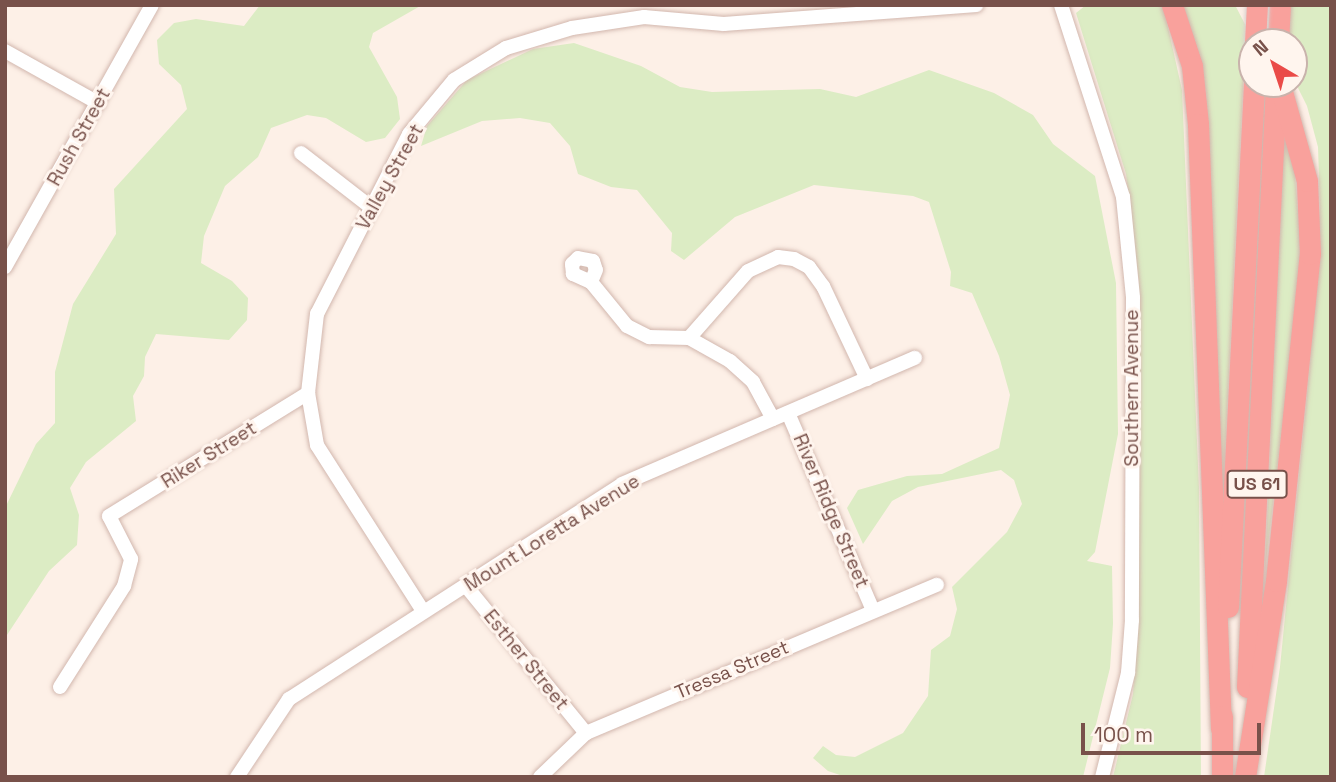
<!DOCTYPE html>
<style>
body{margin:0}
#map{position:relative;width:1336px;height:782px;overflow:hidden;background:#fdf0e7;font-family:"Space Grotesk",sans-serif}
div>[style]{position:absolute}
.green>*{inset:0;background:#dcecc4}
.roads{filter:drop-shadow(0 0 2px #d2b7ae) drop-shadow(0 0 2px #d2b7ae)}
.minor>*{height:14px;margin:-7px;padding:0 7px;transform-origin:7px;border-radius:7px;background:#fff}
.highway>*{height:21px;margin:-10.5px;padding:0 10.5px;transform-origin:10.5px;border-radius:10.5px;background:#f9a19c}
.bridges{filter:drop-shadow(0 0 2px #d9cecc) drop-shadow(0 0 2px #d9cecc)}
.highway-bridge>*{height:21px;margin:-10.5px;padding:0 10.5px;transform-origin:10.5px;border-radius:10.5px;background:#f9a19c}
span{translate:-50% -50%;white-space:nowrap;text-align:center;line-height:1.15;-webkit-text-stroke:6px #fff5ee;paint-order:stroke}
.shield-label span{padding:2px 5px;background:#fff5ee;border:2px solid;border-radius:5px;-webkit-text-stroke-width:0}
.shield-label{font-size:18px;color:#78514a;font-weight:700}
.street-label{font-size:19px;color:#78514a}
.frame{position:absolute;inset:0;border:7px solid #78514a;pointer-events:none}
.north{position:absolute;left:1238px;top:28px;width:70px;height:70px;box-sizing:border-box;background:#fff5ee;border:2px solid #c9b3ac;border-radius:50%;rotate:321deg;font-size:19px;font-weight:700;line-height:28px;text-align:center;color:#78514a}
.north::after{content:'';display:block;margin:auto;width:24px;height:32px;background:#ea4b48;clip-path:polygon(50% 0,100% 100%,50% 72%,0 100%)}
.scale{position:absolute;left:1081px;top:723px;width:180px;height:32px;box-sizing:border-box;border:4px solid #78514a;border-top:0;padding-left:9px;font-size:21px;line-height:24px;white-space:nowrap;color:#78514a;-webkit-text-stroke:5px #fff5ee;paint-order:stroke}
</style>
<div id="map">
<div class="green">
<i style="clip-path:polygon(260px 5px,422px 5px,373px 33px,369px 47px,397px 97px,400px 119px,385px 138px,366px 142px,326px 118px,307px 115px,271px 128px,258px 157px,225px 186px,204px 236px,201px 263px,232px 281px,248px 298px,247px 320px,229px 340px,156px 334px,145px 357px,144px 376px,133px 396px,136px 421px,86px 462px,70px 488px,79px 515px,77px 545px,49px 571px,5px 638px,5px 508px,36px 444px,55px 423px,55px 372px,73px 304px,116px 234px,114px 189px,187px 109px,181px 85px,159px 64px,157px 40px,174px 23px,196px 19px,244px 26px)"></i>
<i style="clip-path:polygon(1086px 5px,1163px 5px,1182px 90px,1199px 488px,1201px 777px,1113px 777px,1133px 694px,1139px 591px,1139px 283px,1126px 174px,1076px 13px)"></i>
<i style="clip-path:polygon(1183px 5px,1235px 5px,1246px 26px,1223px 496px,1206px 91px)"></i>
<i style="clip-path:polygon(1288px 5px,1331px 5px,1331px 777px,1264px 777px,1280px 667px,1310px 364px,1320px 208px,1318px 147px,1307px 106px,1294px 80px,1294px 42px,1287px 42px)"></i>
<i style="clip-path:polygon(574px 43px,641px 66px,680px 87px,712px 92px,820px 89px,856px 97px,929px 70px,994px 93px,1033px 115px,1053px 144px,1095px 176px,1116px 283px,1118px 434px,1095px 552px,1087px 561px,1112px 566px,1113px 624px,1110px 668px,1083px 777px,846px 777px,828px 771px,813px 758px,823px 746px,836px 755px,855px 757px,903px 733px,928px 696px,931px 650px,950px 636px,957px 609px,952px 587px,1007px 532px,1022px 504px,1014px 480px,1001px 470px,918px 487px,892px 501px,863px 544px,847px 508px,858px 490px,907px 476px,942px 474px,999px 448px,1010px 395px,999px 356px,972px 293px,950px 286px,951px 272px,929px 202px,913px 196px,814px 185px,735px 217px,684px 260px,671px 251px,672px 233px,637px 190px,611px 187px,578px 174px,570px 146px,550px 123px,520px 118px,482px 121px,421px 146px,427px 126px,467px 80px,533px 49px)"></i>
<i style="clip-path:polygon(1284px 124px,1293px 151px,1302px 263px,1265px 570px)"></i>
</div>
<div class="roads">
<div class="minor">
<i style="left:1061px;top:5px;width:202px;rotate:72.1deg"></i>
<i style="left:1123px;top:197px;width:101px;rotate:84.3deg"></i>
<i style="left:1133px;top:298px;width:322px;rotate:90.2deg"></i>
<i style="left:1132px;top:620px;width:53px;rotate:94.3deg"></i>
<i style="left:1128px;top:673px;width:107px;rotate:104deg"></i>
<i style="left:5px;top:51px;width:107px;rotate:29.2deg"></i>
<i style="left:301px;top:153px;width:90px;rotate:37.8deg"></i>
<i style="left:5px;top:267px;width:300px;rotate:-60.7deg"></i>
<i style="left:591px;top:282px;width:20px;rotate:-156deg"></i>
<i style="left:573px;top:274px;width:10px;rotate:-96deg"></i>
<i style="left:572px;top:264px;width:8px;rotate:-45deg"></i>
<i style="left:578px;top:258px;width:15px;rotate:11deg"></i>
<i style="left:593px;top:261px;width:9px;rotate:72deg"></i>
<i style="left:596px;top:270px;width:13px;rotate:113deg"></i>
<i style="left:591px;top:282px;width:57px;rotate:50.7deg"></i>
<i style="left:627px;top:326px;width:25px;rotate:27deg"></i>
<i style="left:649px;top:337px;width:40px;rotate:1.4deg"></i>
<i style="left:689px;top:338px;width:47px;rotate:29.3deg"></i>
<i style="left:730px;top:361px;width:31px;rotate:42deg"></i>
<i style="left:753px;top:382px;width:42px;rotate:61.6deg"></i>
<i style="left:689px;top:338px;width:89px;rotate:-48.6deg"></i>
<i style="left:748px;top:271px;width:33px;rotate:-25deg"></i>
<i style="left:778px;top:257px;width:16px;rotate:7deg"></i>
<i style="left:794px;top:259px;width:17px;rotate:28deg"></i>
<i style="left:809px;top:267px;width:24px;rotate:54deg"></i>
<i style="left:823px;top:286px;width:103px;rotate:64.7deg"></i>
<i style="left:788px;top:413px;width:215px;rotate:66.7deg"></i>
<i style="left:466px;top:586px;width:190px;rotate:50.8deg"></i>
<i style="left:423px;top:611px;width:197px;rotate:-122.6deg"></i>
<i style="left:317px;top:445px;width:53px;rotate:-99.8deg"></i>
<i style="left:308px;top:393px;width:80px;rotate:-83.5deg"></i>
<i style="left:317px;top:314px;width:202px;rotate:-62.9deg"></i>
<i style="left:409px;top:134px;width:70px;rotate:-50.2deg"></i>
<i style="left:454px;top:80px;width:61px;rotate:-31.6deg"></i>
<i style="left:506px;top:48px;width:69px;rotate:-16.9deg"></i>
<i style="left:572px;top:28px;width:73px;rotate:-8.7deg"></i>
<i style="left:644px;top:17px;width:80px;rotate:5deg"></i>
<i style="left:724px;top:24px;width:253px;rotate:-4.3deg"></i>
<i style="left:60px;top:687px;width:120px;rotate:-57.6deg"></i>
<i style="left:124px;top:586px;width:28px;rotate:-75deg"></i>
<i style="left:131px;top:559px;width:48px;rotate:-117.1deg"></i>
<i style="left:109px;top:516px;width:234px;rotate:-31.7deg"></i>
<i style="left:237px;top:777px;width:94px;rotate:-56.3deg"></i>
<i style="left:289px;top:699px;width:396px;rotate:-32.8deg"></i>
<i style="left:622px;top:484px;width:319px;rotate:-23.3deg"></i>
<i style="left:540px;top:777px;width:64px;rotate:-43.7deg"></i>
<i style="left:586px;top:733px;width:381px;rotate:-22.9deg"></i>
</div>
<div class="highway">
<i style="left:1172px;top:5px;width:64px;rotate:71.8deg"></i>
<i style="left:1192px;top:66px;width:58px;rotate:84.1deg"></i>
<i style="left:1198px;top:124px;width:605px;rotate:87.82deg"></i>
<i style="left:1278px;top:42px;width:37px;rotate:-87deg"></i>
<i style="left:1228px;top:607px;width:524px;rotate:-87.15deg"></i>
<i style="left:1247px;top:687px;width:602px;rotate:-87.24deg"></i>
<i style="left:1222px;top:777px;width:61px;rotate:-90deg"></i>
<i style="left:1245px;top:777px;width:198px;rotate:-81deg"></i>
<i style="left:1276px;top:581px;width:329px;rotate:-84.1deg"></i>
<i style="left:1310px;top:254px;width:73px;rotate:-92.4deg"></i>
<i style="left:1307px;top:181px;width:101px;rotate:-105.6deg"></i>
</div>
</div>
<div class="bridges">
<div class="highway-bridge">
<i style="left:1255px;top:42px;width:37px;rotate:-87deg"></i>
</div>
</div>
<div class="shield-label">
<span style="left:1257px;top:484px">US 61</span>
</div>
<div class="street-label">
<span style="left:79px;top:137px;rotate:-61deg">Rush Street</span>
<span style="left:390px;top:177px;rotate:-61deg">Valley Street</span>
<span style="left:1132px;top:388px;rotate:-90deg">Southern Avenue</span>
<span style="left:209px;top:455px;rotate:-32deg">Riker Street</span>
<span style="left:831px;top:511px;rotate:67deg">River Ridge Street</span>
<span style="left:552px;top:533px;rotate:-32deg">Mount Loretta Avenue</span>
<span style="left:526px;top:660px;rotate:51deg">Esther Street</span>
<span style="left:732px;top:670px;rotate:-23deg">Tressa Street</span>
</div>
<div class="frame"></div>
<div class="north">N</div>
<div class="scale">100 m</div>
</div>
